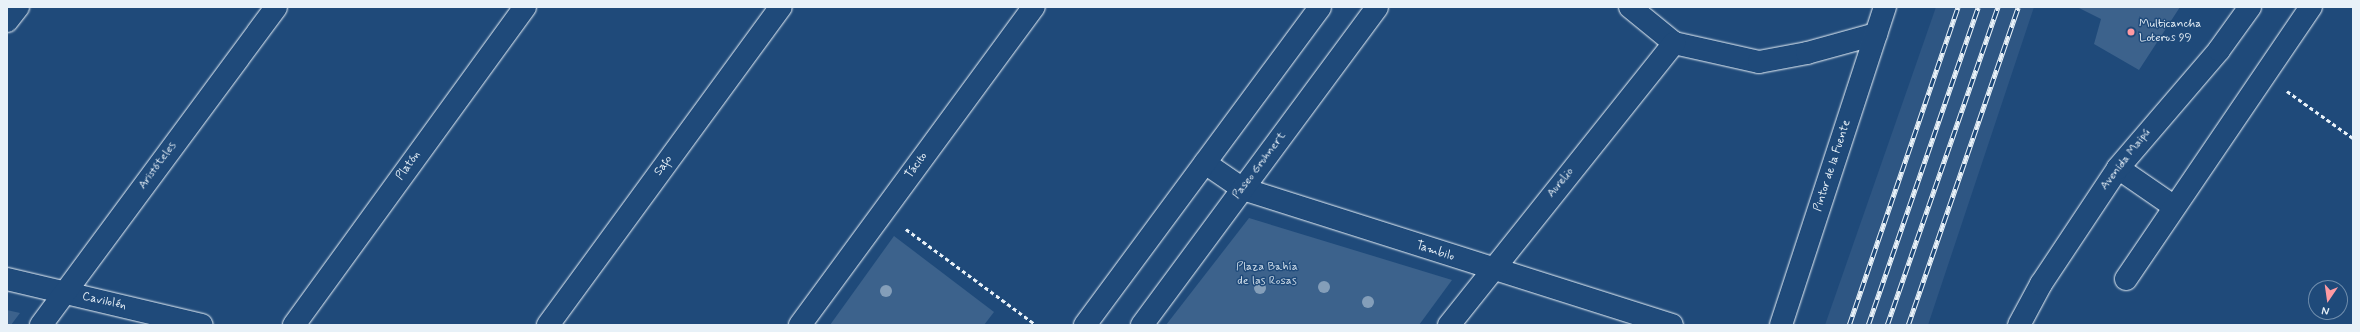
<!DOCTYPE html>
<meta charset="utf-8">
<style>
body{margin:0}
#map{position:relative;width:2360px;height:332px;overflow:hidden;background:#1f4a7a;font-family:Mynerve,sans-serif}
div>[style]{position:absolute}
.built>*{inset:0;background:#2e5683}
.green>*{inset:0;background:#3c628c}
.path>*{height:2.5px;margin-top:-1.25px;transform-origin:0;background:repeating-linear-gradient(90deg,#e8f1f8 0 4px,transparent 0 7px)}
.roads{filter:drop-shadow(0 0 1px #e8f1f8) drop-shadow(0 0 1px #e8f1f8)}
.street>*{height:22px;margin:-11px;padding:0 11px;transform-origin:11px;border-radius:11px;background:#1f4a7a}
.secondary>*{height:22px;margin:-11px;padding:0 11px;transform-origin:11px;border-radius:11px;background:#1f4a7a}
.rail>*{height:4.5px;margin-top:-2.25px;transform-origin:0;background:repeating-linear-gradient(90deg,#1f4a7a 0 9px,#e8f1f8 0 18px);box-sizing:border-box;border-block:1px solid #e8f1f8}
.trees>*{width:12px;height:12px;margin:-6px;border-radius:50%;background:#849eb9}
.dots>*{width:11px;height:11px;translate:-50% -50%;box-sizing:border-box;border:2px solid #1f4a7a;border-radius:50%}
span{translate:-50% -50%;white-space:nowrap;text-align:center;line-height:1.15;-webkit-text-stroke:3px #1f4a7a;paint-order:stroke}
.poi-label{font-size:12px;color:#e8f1f8}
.left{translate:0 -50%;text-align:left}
.street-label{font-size:12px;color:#e8f1f8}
.park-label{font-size:12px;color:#d7e3ed}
.frame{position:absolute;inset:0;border:8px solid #e8f1f8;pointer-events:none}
.north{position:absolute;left:2308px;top:280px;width:40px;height:40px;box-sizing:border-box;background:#1f4a7a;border:1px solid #6f8dac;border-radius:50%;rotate:193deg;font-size:11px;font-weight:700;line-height:16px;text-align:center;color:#e8f1f8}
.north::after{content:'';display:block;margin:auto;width:14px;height:18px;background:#ff9aa2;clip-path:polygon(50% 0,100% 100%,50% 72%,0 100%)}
</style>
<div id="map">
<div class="built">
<i style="clip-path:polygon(1936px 7px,2034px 7px,1928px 325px,1825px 325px)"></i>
</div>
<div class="green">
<i style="clip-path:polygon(2077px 7px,2180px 7px,2139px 70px,2094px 44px,2101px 19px)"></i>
<i style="clip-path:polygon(1249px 218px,1452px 280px,1419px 325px,1166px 325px)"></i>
<i style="clip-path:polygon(894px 236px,994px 312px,984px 325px,830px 325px)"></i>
<i style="clip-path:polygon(7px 310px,20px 313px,11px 325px,7px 325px)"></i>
</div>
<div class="path">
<i style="left:2287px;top:91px;width:81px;rotate:35.5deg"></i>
<i style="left:906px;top:229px;width:162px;rotate:36.4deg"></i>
</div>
<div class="roads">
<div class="street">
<i style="left:1630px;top:7px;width:57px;rotate:39.3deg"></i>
<i style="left:1674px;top:43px;width:87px;rotate:12.6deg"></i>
<i style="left:1759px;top:62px;width:49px;rotate:-10.6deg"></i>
<i style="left:1807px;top:53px;width:72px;rotate:-15.4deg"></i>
<i style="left:7px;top:21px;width:18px;rotate:-52deg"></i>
<i style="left:1205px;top:163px;width:46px;rotate:34.4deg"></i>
<i style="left:1243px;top:189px;width:450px;rotate:17.6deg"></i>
<i style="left:2118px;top:168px;width:67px;rotate:34.6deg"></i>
<i style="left:7px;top:279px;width:200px;rotate:13.3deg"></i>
<i style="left:2126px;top:279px;width:329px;rotate:-55.8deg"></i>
<i style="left:41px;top:325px;width:395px;rotate:-53.5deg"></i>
<i style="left:294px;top:325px;width:393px;rotate:-54deg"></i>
<i style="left:548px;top:325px;width:394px;rotate:-53.8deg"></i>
<i style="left:800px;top:325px;width:395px;rotate:-53.7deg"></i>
<i style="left:1449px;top:325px;width:361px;rotate:-51.4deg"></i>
<i style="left:1781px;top:325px;width:335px;rotate:-71.9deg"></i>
</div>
<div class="secondary">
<i style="left:1085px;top:325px;width:395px;rotate:-53.5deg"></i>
<i style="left:1142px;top:325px;width:395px;rotate:-53.5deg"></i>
<i style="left:2019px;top:325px;width:47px;rotate:-61.8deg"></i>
<i style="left:2041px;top:284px;width:139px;rotate:-56.4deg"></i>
<i style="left:2118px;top:168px;width:155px;rotate:-49.4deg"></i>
<i style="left:2219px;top:50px;width:53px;rotate:-54.2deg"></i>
</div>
</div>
<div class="rail">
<i style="left:1849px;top:325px;width:336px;rotate:-71.1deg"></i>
<i style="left:1868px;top:325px;width:336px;rotate:-70.9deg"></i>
<i style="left:1887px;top:325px;width:337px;rotate:-70.8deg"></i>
<i style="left:1908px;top:325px;width:336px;rotate:-70.9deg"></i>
</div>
<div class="trees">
<i style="left:1324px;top:287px"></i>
<i style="left:1260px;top:288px"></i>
<i style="left:886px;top:291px"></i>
<i style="left:1368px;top:302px"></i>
</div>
<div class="dots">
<i style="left:2131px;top:32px;background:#ff9aa2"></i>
</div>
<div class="poi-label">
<span class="left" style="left:2139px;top:32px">Multicancha<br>Loteros 99</span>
</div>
<div class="street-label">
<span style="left:2126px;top:160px;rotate:-52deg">Avenida Maipú</span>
<span style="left:158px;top:166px;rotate:-54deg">Aristóteles</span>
<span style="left:409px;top:166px;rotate:-54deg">Platón</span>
<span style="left:664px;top:166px;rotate:-54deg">Safo</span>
<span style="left:917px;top:166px;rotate:-54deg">Tácito</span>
<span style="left:1260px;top:166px;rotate:-53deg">Paseo Grohnert</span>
<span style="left:1833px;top:166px;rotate:-72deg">Pintor de la Fuente</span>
<span style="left:1561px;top:183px;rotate:-51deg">Aurelio</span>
<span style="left:1435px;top:252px;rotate:18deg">Tambilo</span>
<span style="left:104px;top:302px;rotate:13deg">Cavilolén</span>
</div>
<div class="park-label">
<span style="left:1267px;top:275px">Plaza Bahía<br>de las Rosas</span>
</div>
<div class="frame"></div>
<div class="north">N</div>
</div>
